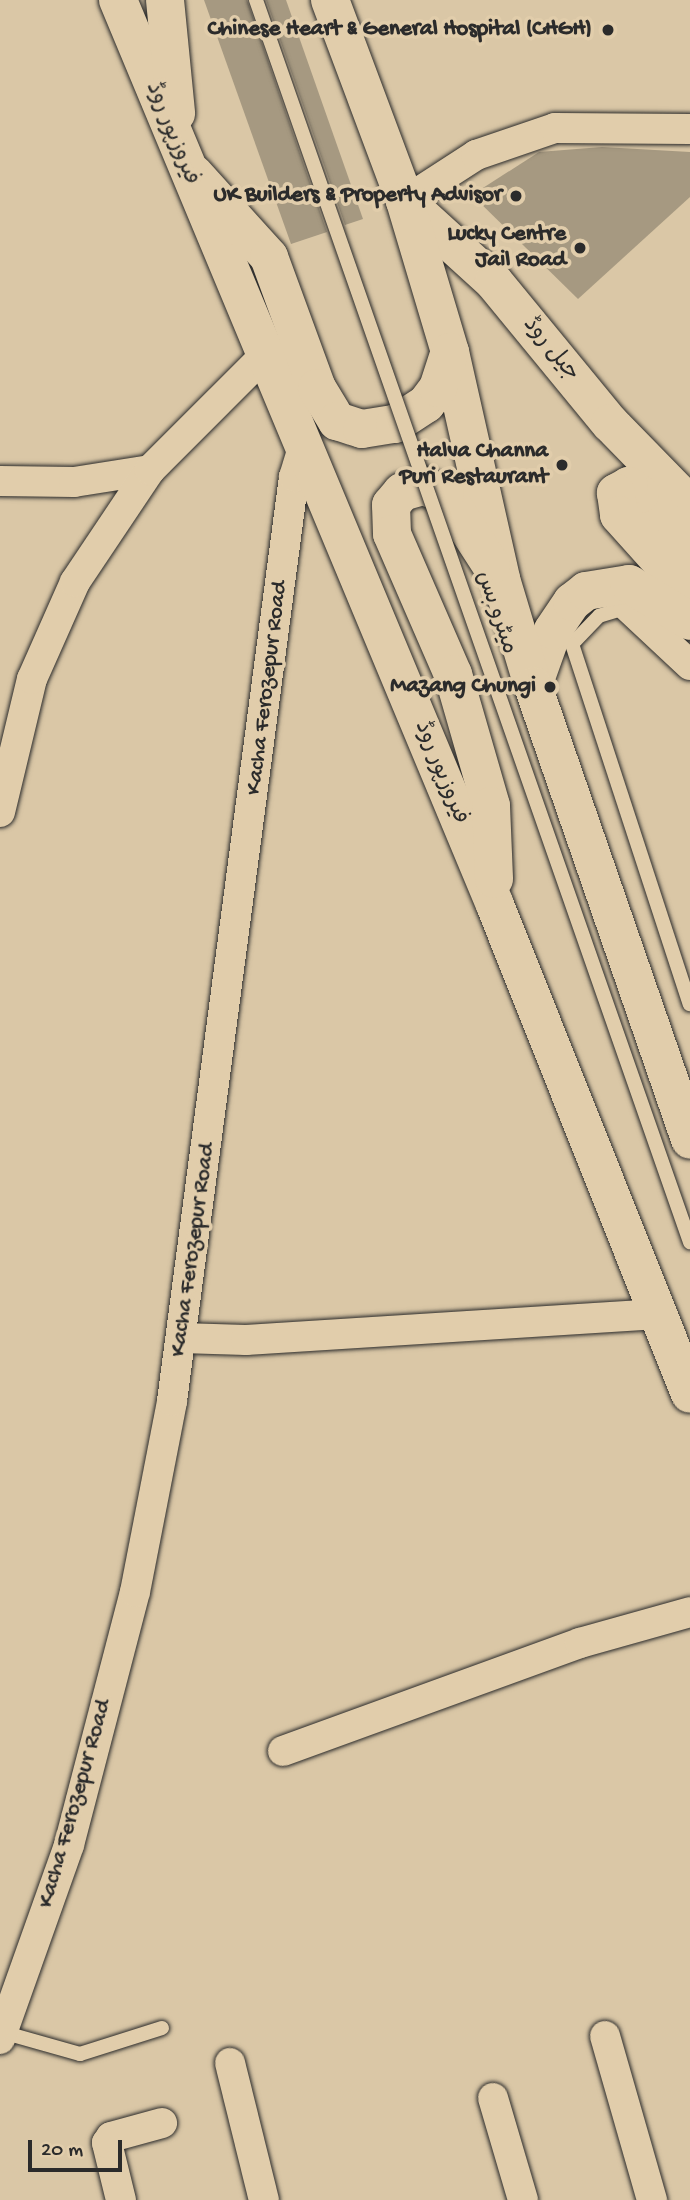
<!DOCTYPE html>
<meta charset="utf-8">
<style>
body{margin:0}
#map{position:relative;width:690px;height:2200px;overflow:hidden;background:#dac7a6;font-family:"Gochi Hand","Playpen Sans Arabic",sans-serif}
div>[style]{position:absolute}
.building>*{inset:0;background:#a69981}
.roads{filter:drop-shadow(0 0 2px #2b2b2b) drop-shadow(0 0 2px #2b2b2b)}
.lane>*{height:14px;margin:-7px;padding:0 7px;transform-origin:7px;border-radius:7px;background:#e1cdab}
.street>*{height:30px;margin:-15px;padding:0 15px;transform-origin:15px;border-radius:15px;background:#e1cdab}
.secondary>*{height:38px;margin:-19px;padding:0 19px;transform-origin:19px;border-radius:19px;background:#e1cdab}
.primary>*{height:38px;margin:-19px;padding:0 19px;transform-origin:19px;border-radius:19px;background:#e1cdab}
.bridges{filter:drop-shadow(0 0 2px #2b2b2b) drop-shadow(0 0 2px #2b2b2b)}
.lane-bridge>*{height:14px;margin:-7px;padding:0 7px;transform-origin:7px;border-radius:7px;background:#e1cdab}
.dots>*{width:19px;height:19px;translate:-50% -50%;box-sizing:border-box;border:4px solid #e1cdab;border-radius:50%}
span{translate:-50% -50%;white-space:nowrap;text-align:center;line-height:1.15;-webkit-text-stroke:7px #e1cdab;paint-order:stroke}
.poi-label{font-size:23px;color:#2b2b2b;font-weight:700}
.right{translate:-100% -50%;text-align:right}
.street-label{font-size:23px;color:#2b2b2b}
.scale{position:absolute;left:28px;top:2140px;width:94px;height:32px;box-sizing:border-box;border:4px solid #2b2b2b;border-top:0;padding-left:9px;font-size:21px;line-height:24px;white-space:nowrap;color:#2b2b2b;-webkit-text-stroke:5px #e1cdab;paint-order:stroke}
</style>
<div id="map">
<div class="building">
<i style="clip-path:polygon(204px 0,247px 0,327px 232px,291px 244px)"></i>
<i style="clip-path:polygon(266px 0,286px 0,363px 219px,345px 225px)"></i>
<i style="clip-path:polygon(602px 147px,690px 152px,690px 197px,578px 299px,472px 195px,539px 152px)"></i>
</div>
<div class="roads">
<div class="lane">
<i style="left:628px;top:607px;width:30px;rotate:163deg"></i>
<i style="left:599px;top:616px;width:39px;rotate:134deg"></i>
<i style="left:572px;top:644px;width:379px;rotate:71.9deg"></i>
<i style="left:2px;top:2032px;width:81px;rotate:15.8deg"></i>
<i style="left:80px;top:2054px;width:86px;rotate:-17.6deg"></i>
</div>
<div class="street">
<i style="left:405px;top:201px;width:85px;rotate:-32.9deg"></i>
<i style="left:476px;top:155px;width:83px;rotate:-18.9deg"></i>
<i style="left:555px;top:128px;width:135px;rotate:0.4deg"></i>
<i style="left:0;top:481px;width:74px;rotate:0.8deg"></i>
<i style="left:74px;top:482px;width:77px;rotate:-9deg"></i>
<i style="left:628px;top:607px;width:85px;rotate:43.1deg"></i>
<i style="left:0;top:812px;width:137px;rotate:-76.5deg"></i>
<i style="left:32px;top:679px;width:106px;rotate:-66.1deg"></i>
<i style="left:75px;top:582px;width:135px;rotate:-56.2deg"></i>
<i style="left:150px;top:470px;width:160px;rotate:-45deg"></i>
<i style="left:181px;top:1338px;width:65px;rotate:1.8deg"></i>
<i style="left:246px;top:1340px;width:417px;rotate:-3.6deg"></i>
<i style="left:283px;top:1751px;width:316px;rotate:-20deg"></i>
<i style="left:580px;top:1643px;width:114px;rotate:-15.7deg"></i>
<i style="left:605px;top:2036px;width:171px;rotate:74deg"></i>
<i style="left:0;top:2039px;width:206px;rotate:-70.4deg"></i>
<i style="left:69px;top:1845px;width:261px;rotate:-75.4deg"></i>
<i style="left:135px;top:1592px;width:195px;rotate:-79deg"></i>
<i style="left:172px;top:1401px;width:932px;rotate:-82.48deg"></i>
<i style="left:294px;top:477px;width:34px;rotate:-73deg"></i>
<i style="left:230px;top:2063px;width:141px;rotate:76.1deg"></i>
<i style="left:493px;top:2098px;width:106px;rotate:73.6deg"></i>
<i style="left:121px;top:2200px;width:59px;rotate:-103.8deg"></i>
<i style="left:107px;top:2143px;width:7px;rotate:-56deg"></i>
<i style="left:111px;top:2137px;width:53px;rotate:-15.4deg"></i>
</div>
<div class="secondary">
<i style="left:405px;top:201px;width:120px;rotate:42.3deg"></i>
<i style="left:494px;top:282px;width:183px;rotate:50.6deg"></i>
<i style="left:610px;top:423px;width:115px;rotate:45.7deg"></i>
<i style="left:690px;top:548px;width:74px;rotate:-132.8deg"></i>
<i style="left:640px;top:494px;width:14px;rotate:-144deg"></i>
<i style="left:629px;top:486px;width:15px;rotate:152deg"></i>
<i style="left:616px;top:493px;width:22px;rotate:82deg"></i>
<i style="left:619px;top:515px;width:106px;rotate:48.1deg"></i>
<i style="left:533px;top:686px;width:59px;rotate:-70.3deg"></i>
<i style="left:553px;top:630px;width:34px;rotate:-56deg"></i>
<i style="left:572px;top:602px;width:18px;rotate:-38deg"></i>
<i style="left:586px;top:591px;width:44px;rotate:-9.2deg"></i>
<i style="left:629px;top:584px;width:71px;rotate:31.2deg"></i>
</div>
<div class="primary">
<i style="left:118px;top:0;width:980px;rotate:67.38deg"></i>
<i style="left:495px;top:905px;width:526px;rotate:68.26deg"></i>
<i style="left:165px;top:0;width:114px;rotate:84.4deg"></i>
<i style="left:330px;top:0;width:215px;rotate:69.5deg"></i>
<i style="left:405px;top:201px;width:158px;rotate:73.4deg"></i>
<i style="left:450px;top:352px;width:233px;rotate:77.3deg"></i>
<i style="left:501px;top:579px;width:112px;rotate:73.3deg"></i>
<i style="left:533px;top:686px;width:480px;rotate:70.9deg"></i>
<i style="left:194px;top:174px;width:112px;rotate:47.9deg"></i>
<i style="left:269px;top:257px;width:140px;rotate:69.9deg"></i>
<i style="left:317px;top:388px;width:39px;rotate:59deg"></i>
<i style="left:337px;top:421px;width:26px;rotate:18deg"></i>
<i style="left:362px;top:429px;width:33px;rotate:-9deg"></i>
<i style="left:395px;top:424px;width:37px;rotate:-33deg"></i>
<i style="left:426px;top:404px;width:20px;rotate:-53deg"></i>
<i style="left:438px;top:388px;width:38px;rotate:-72deg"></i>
<i style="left:491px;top:565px;width:85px;rotate:-122.9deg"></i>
<i style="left:445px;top:494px;width:23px;rotate:-160deg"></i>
<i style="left:423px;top:486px;width:22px;rotate:164deg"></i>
<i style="left:402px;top:492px;width:17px;rotate:130deg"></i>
<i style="left:391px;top:505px;width:29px;rotate:88deg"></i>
<i style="left:392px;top:534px;width:153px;rotate:66.5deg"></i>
<i style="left:453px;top:674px;width:137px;rotate:73.9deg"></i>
<i style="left:491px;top:806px;width:73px;rotate:87.6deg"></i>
</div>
</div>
<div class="bridges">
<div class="lane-bridge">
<i style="left:256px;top:0;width:1316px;rotate:70.74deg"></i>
</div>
</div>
<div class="dots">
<i style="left:608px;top:30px;background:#2b2b2b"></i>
<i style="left:516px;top:196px;background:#2b2b2b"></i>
<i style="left:580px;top:248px;background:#2b2b2b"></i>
<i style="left:562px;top:465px;background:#2b2b2b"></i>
<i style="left:550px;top:687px;background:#2b2b2b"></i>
</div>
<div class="poi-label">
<span class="right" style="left:592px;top:30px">Chinese Heart &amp; General Hospital (CHGH)</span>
<span class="right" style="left:502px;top:196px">UK Builders &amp; Property Advisor</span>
<span class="right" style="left:566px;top:248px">Lucky Centre<br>Jail Road</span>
<span class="right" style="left:548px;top:465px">Halva Channa<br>Puri Restaurant</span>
<span class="right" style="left:536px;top:687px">Mazang Chungi</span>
</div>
<div class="street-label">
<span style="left:171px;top:134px;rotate:68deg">فیروزپور روڈ</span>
<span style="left:550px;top:350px;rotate:51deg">جیل روڈ</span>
<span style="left:495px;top:613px;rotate:71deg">میٹرو بس</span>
<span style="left:268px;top:688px;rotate:-83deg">Kacha Ferozepur Road</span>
<span style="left:440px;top:773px;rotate:68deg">فیروزپور روڈ</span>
<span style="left:194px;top:1250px;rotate:-82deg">Kacha Ferozepur Road</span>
<span style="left:76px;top:1804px;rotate:-74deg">Kacha Ferozepur Road</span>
</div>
<div class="scale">20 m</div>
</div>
